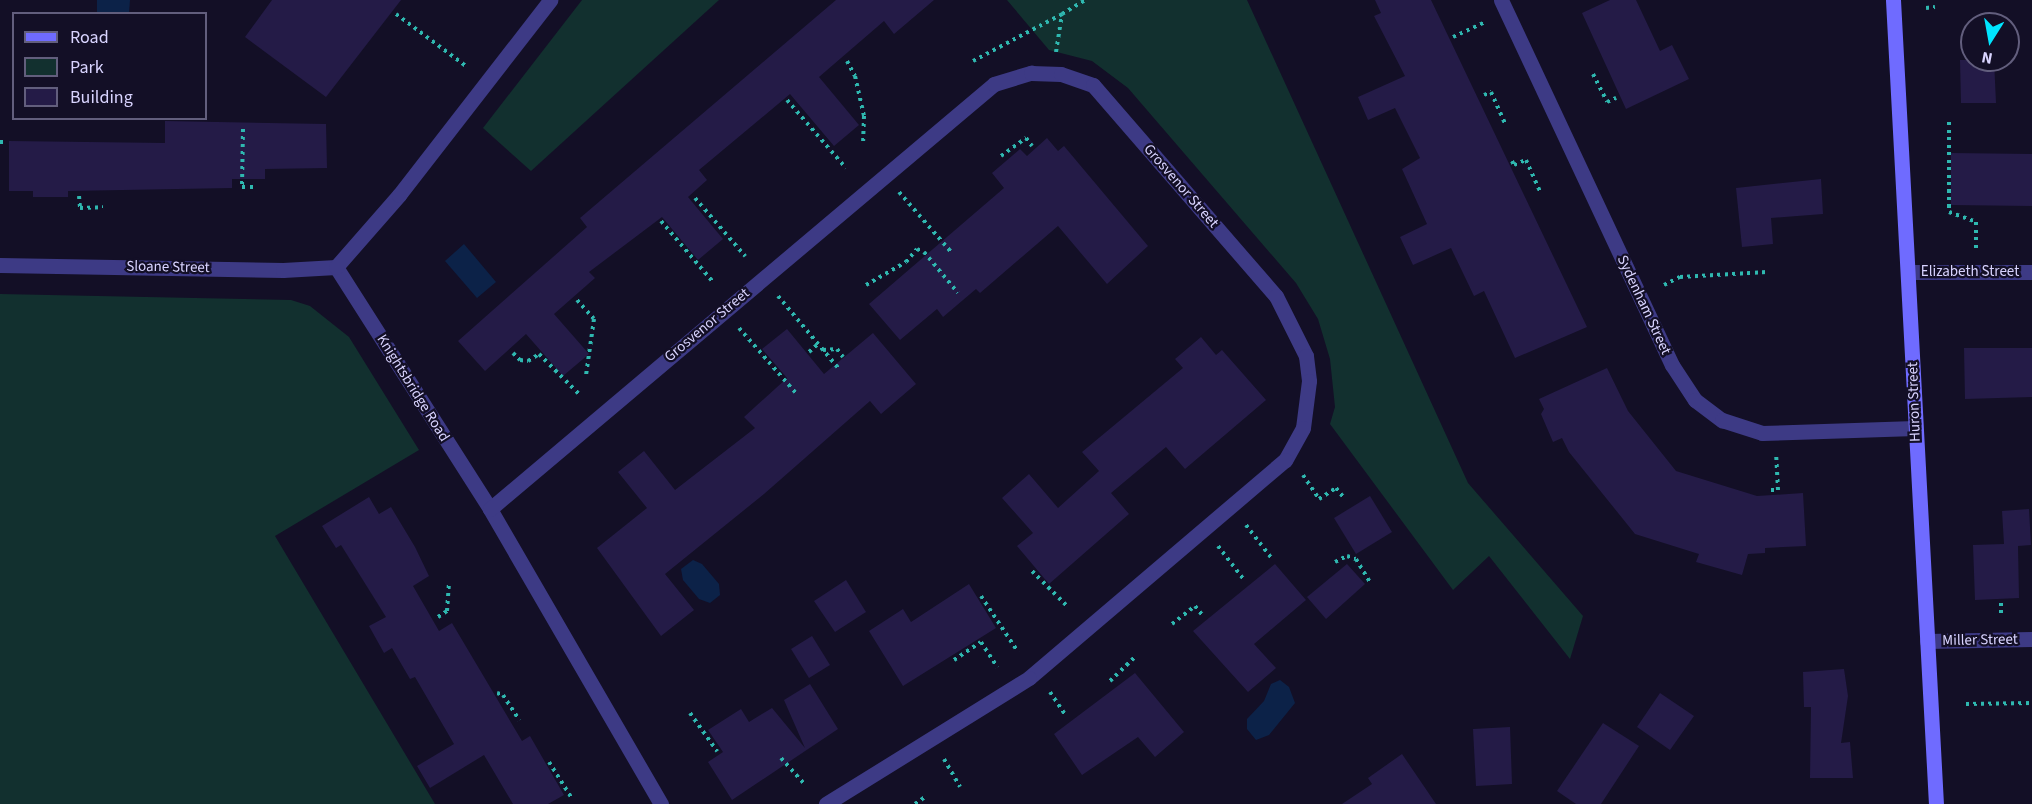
<!DOCTYPE html>
<style>
body{margin:0}
#map{position:relative;width:2032px;height:804px;overflow:hidden;background:#130f26;font-family:"Source Sans 3",sans-serif}
div>[style]{position:absolute}
.green>*{inset:0;background:#12302f}
.water>*{inset:0;background:#0c2248}
.building>*{inset:0;background:#241b47}
.path>*{height:4px;margin-top:-2px;transform-origin:0;background:repeating-linear-gradient(90deg,#2fb8b0 0 3px,transparent 0 7.5px)}
.street>*{height:15px;margin:-7.5px;padding:0 7.5px;transform-origin:7.5px;border-radius:7.5px;background:#3d3a85}
.secondary>*{height:15px;margin:-7.5px;padding:0 7.5px;transform-origin:7.5px;border-radius:7.5px;background:#6f6bff}
span{translate:-50% -50%;white-space:nowrap;text-align:center;line-height:1.15;-webkit-text-stroke:4.5px #130f26;paint-order:stroke}
.street-label{font-size:15px;color:#d9d4ff}
.legend{position:absolute;left:12px;top:12px;width:195px;height:108px;box-sizing:border-box;background:#130f26;border:2px solid #625e7d;margin:0;padding:8px 10px;list-style:none;font-size:18px;color:#d9d4ff}
.legend li{display:flex;align-items:center;gap:12px;height:30px}
.legend b{width:30px;border:2px solid #625e7d}
.north{position:absolute;left:1960px;top:12px;width:60px;height:60px;box-sizing:border-box;background:#130f26;border:2px solid #625e7d;border-radius:50%;rotate:191deg;font-size:16px;font-weight:700;line-height:24px;text-align:center;color:#d9d4ff}
.north::after{content:'';display:block;margin:auto;width:21px;height:27px;background:#00e5ff;clip-path:polygon(50% 0,100% 100%,50% 72%,0 100%)}
</style>
<div id="map">
<div class="green">
<i style="clip-path:polygon(582px 0,719px 0,531px 171px,483px 128px)"></i>
<i style="clip-path:polygon(1007px 0,1247px 0,1468px 483px,1583px 616px,1570px 659px,1489px 556px,1453px 590px,1330px 424px,1335px 407px,1330px 359px,1318px 319px,1296px 283px,1128px 88px,1092px 61px,1049px 50px)"></i>
<i style="clip-path:polygon(0 294px,291px 300px,310px 306px,349px 337px,419px 450px,275px 536px,435px 804px,0 804px)"></i>
</div>
<div class="water">
<i style="clip-path:polygon(97px 0,130px 0,129px 13px,97px 13px)"></i>
<i style="clip-path:polygon(464px 244px,496px 282px,477px 298px,445px 261px)"></i>
<i style="clip-path:polygon(693px 560px,702px 564px,719px 584px,720px 595px,710px 603px,699px 599px,683px 580px,681px 569px)"></i>
<i style="clip-path:polygon(1280px 680px,1289px 687px,1295px 703px,1269px 735px,1256px 740px,1247px 729px,1247px 719px,1264px 701px,1271px 684px)"></i>
</div>
<div class="building">
<i style="clip-path:polygon(272px 0,401px 0,326px 97px,245px 37px)"></i>
<i style="clip-path:polygon(836px 0,934px 0,894px 34px,884px 21px,819px 77px,859px 125px,834px 146px,790px 94px,699px 170px,707px 180px,688px 197px,723px 239px,698px 260px,662px 217px,589px 272px,595px 278px,554px 314px,589px 354px,563px 376px,526px 334px,485px 371px,458px 341px,587px 227px,580px 218px)"></i>
<i style="clip-path:polygon(1375px 0,1431px 0,1587px 327px,1515px 358px,1484px 291px,1474px 296px,1451px 248px,1413px 265px,1400px 237px,1427px 224px,1402px 169px,1420px 158px,1395px 108px,1368px 120px,1358px 97px,1405px 76px,1374px 16px,1381px 13px)"></i>
<i style="clip-path:polygon(1610px 0,1636px 0,1660px 51px,1672px 45px,1689px 79px,1626px 109px,1582px 13px)"></i>
<i style="clip-path:polygon(1960px 60px,1994px 60px,1996px 103px,1961px 103px)"></i>
<i style="clip-path:polygon(165px 121px,326px 124px,327px 168px,265px 169px,265px 179px,232px 179px,232px 188px,68px 191px,68px 197px,33px 197px,33px 191px,9px 191px,9px 141px,165px 143px)"></i>
<i style="clip-path:polygon(1047px 138px,1058px 151px,1064px 146px,1148px 246px,1107px 284px,1058px 226px,980px 293px,976px 289px,943px 317px,937px 309px,900px 340px,869px 304px,1004px 188px,992px 173px,1020px 149px,1027px 156px)"></i>
<i style="clip-path:polygon(1951px 153px,2032px 154px,2032px 206px,1951px 205px)"></i>
<i style="clip-path:polygon(1821px 179px,1823px 214px,1771px 218px,1773px 244px,1742px 247px,1736px 188px)"></i>
<i style="clip-path:polygon(787px 329px,824px 374px,873px 333px,916px 384px,881px 414px,870px 401px,764px 494px,665px 574px,694px 610px,661px 636px,597px 548px,647px 508px,618px 472px,644px 451px,675px 490px,755px 428px,744px 417px,787px 378px,762px 349px)"></i>
<i style="clip-path:polygon(1201px 337px,1216px 355px,1222px 350px,1266px 400px,1185px 469px,1166px 447px,1111px 493px,1129px 514px,1049px 584px,1017px 546px,1033px 533px,1002px 498px,1029px 474px,1058px 508px,1099px 471px,1082px 452px,1183px 368px,1175px 359px)"></i>
<i style="clip-path:polygon(1964px 348px,2032px 348px,2032px 397px,1965px 399px)"></i>
<i style="clip-path:polygon(1607px 368px,1628px 411px,1676px 471px,1757px 496px,1803px 493px,1806px 546px,1765px 548px,1765px 553px,1748px 554px,1742px 575px,1696px 562px,1699px 554px,1635px 534px,1569px 452px,1562px 438px,1553px 442px,1541px 414px,1544px 409px,1539px 399px)"></i>
<i style="clip-path:polygon(1370px 496px,1392px 532px,1356px 554px,1334px 518px)"></i>
<i style="clip-path:polygon(369px 497px,379px 514px,391px 507px,415px 547px,429px 576px,413px 586px,439px 631px,452px 623px,522px 741px,530px 736px,564px 795px,548px 804px,513px 804px,484px 755px,430px 788px,417px 766px,454px 744px,415px 677px,410px 679px,392px 648px,384px 653px,369px 626px,386px 617px,341px 545px,336px 548px,322px 526px)"></i>
<i style="clip-path:polygon(2029px 509px,2031px 545px,2018px 546px,2019px 598px,1975px 600px,1973px 545px,2004px 544px,2002px 511px)"></i>
<i style="clip-path:polygon(1275px 564px,1306px 600px,1254px 644px,1276px 668px,1248px 692px,1193px 631px)"></i>
<i style="clip-path:polygon(1347px 564px,1365px 584px,1326px 619px,1307px 597px)"></i>
<i style="clip-path:polygon(846px 580px,866px 612px,835px 632px,814px 601px)"></i>
<i style="clip-path:polygon(969px 584px,996px 628px,903px 686px,869px 631px,903px 609px,911px 622px)"></i>
<i style="clip-path:polygon(812px 636px,830px 665px,809px 678px,791px 649px)"></i>
<i style="clip-path:polygon(1844px 669px,1848px 696px,1841px 743px,1850px 742px,1853px 778px,1810px 778px,1811px 707px,1804px 707px,1803px 672px)"></i>
<i style="clip-path:polygon(1135px 673px,1184px 732px,1155px 757px,1138px 737px,1082px 775px,1054px 734px)"></i>
<i style="clip-path:polygon(810px 684px,838px 729px,732px 800px,708px 762px,723px 752px,708px 730px,741px 709px,749px 722px,772px 708px,805px 748px,784px 700px)"></i>
<i style="clip-path:polygon(1660px 693px,1694px 716px,1670px 750px,1637px 727px)"></i>
<i style="clip-path:polygon(1603px 723px,1639px 746px,1601px 804px,1576px 804px,1557px 791px)"></i>
<i style="clip-path:polygon(1510px 727px,1512px 784px,1476px 786px,1473px 729px)"></i>
<i style="clip-path:polygon(1402px 754px,1436px 804px,1342px 804px,1372px 784px,1368px 778px)"></i>
</div>
<div class="path">
<i style="left:1926px;top:8px;width:9px;rotate:-6deg"></i>
<i style="left:396px;top:14px;width:89px;rotate:36.7deg"></i>
<i style="left:1453px;top:37px;width:35px;rotate:-25deg"></i>
<i style="left:1056px;top:52px;width:38px;rotate:-81deg"></i>
<i style="left:1062px;top:14px;width:27px;rotate:-31deg"></i>
<i style="left:847px;top:61px;width:17px;rotate:62deg"></i>
<i style="left:855px;top:76px;width:41px;rotate:77.3deg"></i>
<i style="left:864px;top:116px;width:25px;rotate:92deg"></i>
<i style="left:973px;top:61px;width:101px;rotate:-27.8deg"></i>
<i style="left:1593px;top:74px;width:31px;rotate:63deg"></i>
<i style="left:1607px;top:102px;width:10px;rotate:-24deg"></i>
<i style="left:1484px;top:95px;width:8px;rotate:-23deg"></i>
<i style="left:1491px;top:92px;width:36px;rotate:66deg"></i>
<i style="left:787px;top:100px;width:90px;rotate:49.1deg"></i>
<i style="left:1949px;top:122px;width:90px;rotate:90deg"></i>
<i style="left:1949px;top:212px;width:29px;rotate:20deg"></i>
<i style="left:1976px;top:222px;width:26px;rotate:90deg"></i>
<i style="left:243px;top:129px;width:58px;rotate:91deg"></i>
<i style="left:242px;top:187px;width:14px"></i>
<i style="left:0;top:142px;width:6px"></i>
<i style="left:1001px;top:156px;width:31px;rotate:-36deg"></i>
<i style="left:1026px;top:138px;width:10px;rotate:53deg"></i>
<i style="left:1512px;top:161px;width:4px;rotate:63deg"></i>
<i style="left:1514px;top:165px;width:13px;rotate:-23deg"></i>
<i style="left:1526px;top:160px;width:34px;rotate:66deg"></i>
<i style="left:899px;top:192px;width:81px;rotate:49deg"></i>
<i style="left:79px;top:196px;width:12px;rotate:85deg"></i>
<i style="left:80px;top:208px;width:23px;rotate:-2deg"></i>
<i style="left:695px;top:198px;width:77px;rotate:49.2deg"></i>
<i style="left:661px;top:221px;width:82px;rotate:49.5deg"></i>
<i style="left:866px;top:285px;width:46px;rotate:-29.9deg"></i>
<i style="left:906px;top:262px;width:17px;rotate:-50deg"></i>
<i style="left:917px;top:249px;width:8px;rotate:23deg"></i>
<i style="left:924px;top:252px;width:53px;rotate:50.3deg"></i>
<i style="left:1664px;top:285px;width:18px;rotate:-27deg"></i>
<i style="left:1680px;top:277px;width:87px;rotate:-3.3deg"></i>
<i style="left:778px;top:296px;width:95px;rotate:50.1deg"></i>
<i style="left:577px;top:300px;width:25px;rotate:48deg"></i>
<i style="left:594px;top:319px;width:57px;rotate:98.1deg"></i>
<i style="left:739px;top:328px;width:86px;rotate:48.8deg"></i>
<i style="left:823px;top:350px;width:14px;rotate:-4deg"></i>
<i style="left:837px;top:349px;width:10px;rotate:53deg"></i>
<i style="left:809px;top:352px;width:12px;rotate:-42deg"></i>
<i style="left:513px;top:353px;width:10px;rotate:45deg"></i>
<i style="left:520px;top:360px;width:8px;rotate:7deg"></i>
<i style="left:528px;top:361px;width:13px;rotate:-32deg"></i>
<i style="left:539px;top:354px;width:59px;rotate:45deg"></i>
<i style="left:1303px;top:475px;width:29px;rotate:56deg"></i>
<i style="left:1319px;top:499px;width:20px;rotate:-33deg"></i>
<i style="left:1336px;top:488px;width:14px;rotate:51deg"></i>
<i style="left:1771px;top:490px;width:7px"></i>
<i style="left:1778px;top:490px;width:35px;rotate:-93deg"></i>
<i style="left:1246px;top:525px;width:44px;rotate:52.4deg"></i>
<i style="left:1218px;top:546px;width:44px;rotate:52.4deg"></i>
<i style="left:1335px;top:562px;width:13px;rotate:-27deg"></i>
<i style="left:1347px;top:556px;width:9px;rotate:18deg"></i>
<i style="left:1356px;top:559px;width:26px;rotate:59deg"></i>
<i style="left:1032px;top:571px;width:52px;rotate:45deg"></i>
<i style="left:981px;top:596px;width:67px;rotate:56.5deg"></i>
<i style="left:2001px;top:603px;width:14px;rotate:90deg"></i>
<i style="left:438px;top:617px;width:11px;rotate:-34deg"></i>
<i style="left:447px;top:611px;width:26px;rotate:-86deg"></i>
<i style="left:1172px;top:624px;width:29px;rotate:-38deg"></i>
<i style="left:1195px;top:606px;width:14px;rotate:51deg"></i>
<i style="left:954px;top:660px;width:32px;rotate:-34deg"></i>
<i style="left:981px;top:642px;width:30px;rotate:57deg"></i>
<i style="left:1110px;top:681px;width:35px;rotate:-44deg"></i>
<i style="left:1050px;top:692px;width:29px;rotate:56deg"></i>
<i style="left:497px;top:693px;width:6px;rotate:18deg"></i>
<i style="left:503px;top:695px;width:30px;rotate:57deg"></i>
<i style="left:1966px;top:704px;width:66px;rotate:-0.9deg"></i>
<i style="left:690px;top:713px;width:47px;rotate:54.6deg"></i>
<i style="left:781px;top:758px;width:36px;rotate:48deg"></i>
<i style="left:944px;top:759px;width:32px;rotate:60deg"></i>
<i style="left:549px;top:762px;width:41px;rotate:57.8deg"></i>
<i style="left:915px;top:804px;width:12px;rotate:-35deg"></i>
</div>
<div class="street">
<i style="left:1501px;top:0;width:403px;rotate:64.9deg"></i>
<i style="left:1672px;top:365px;width:42px;rotate:56.7deg"></i>
<i style="left:1695px;top:400px;width:34px;rotate:37deg"></i>
<i style="left:1722px;top:420px;width:42px;rotate:18deg"></i>
<i style="left:1762px;top:433px;width:153px;rotate:-1.9deg"></i>
<i style="left:0;top:265px;width:283px;rotate:1deg"></i>
<i style="left:283px;top:270px;width:53px;rotate:-3.2deg"></i>
<i style="left:336px;top:267px;width:287px;rotate:57.5deg"></i>
<i style="left:490px;top:509px;width:341px;rotate:59.9deg"></i>
<i style="left:336px;top:267px;width:96px;rotate:-48.8deg"></i>
<i style="left:399px;top:195px;width:247px;rotate:-52.2deg"></i>
<i style="left:1909px;top:272px;width:123px"></i>
<i style="left:490px;top:509px;width:659px;rotate:-40.14deg"></i>
<i style="left:994px;top:84px;width:39px;rotate:-17deg"></i>
<i style="left:1031px;top:73px;width:30px;rotate:2deg"></i>
<i style="left:1061px;top:74px;width:34px;rotate:19deg"></i>
<i style="left:1093px;top:85px;width:279px;rotate:49.1deg"></i>
<i style="left:1276px;top:296px;width:67px;rotate:63.4deg"></i>
<i style="left:1306px;top:356px;width:25px;rotate:83deg"></i>
<i style="left:1309px;top:381px;width:47px;rotate:97.3deg"></i>
<i style="left:1303px;top:428px;width:37px;rotate:119deg"></i>
<i style="left:1285px;top:460px;width:336px;rotate:139.6deg"></i>
<i style="left:1029px;top:678px;width:239px;rotate:148.2deg"></i>
<i style="left:1927px;top:641px;width:105px;rotate:-1.1deg"></i>
</div>
<div class="secondary">
<i style="left:1893px;top:0;width:805px;rotate:86.94deg"></i>
</div>
<div class="street-label">
<span style="left:1181px;top:186px;rotate:49deg">Grosvenor Street</span>
<span style="left:168px;top:267px;rotate:1deg">Sloane Street</span>
<span style="left:1970px;top:272px">Elizabeth Street</span>
<span style="left:1644px;top:305px;rotate:65deg">Sydenham Street</span>
<span style="left:707px;top:325px;rotate:-40deg">Grosvenor Street</span>
<span style="left:413px;top:388px;rotate:58deg">Knightsbridge Road</span>
<span style="left:1914px;top:402px;rotate:-92deg">Huron Street</span>
<span style="left:1980px;top:640px;rotate:-1deg">Miller Street</span>
</div>
<ul class="legend">
<li><b style="height:8px;background:#6f6bff"></b>Road</li>
<li><b style="height:16px;background:#12302f"></b>Park</li>
<li><b style="height:16px;background:#241b47"></b>Building</li>
</ul>
<div class="north">N</div>
</div>
